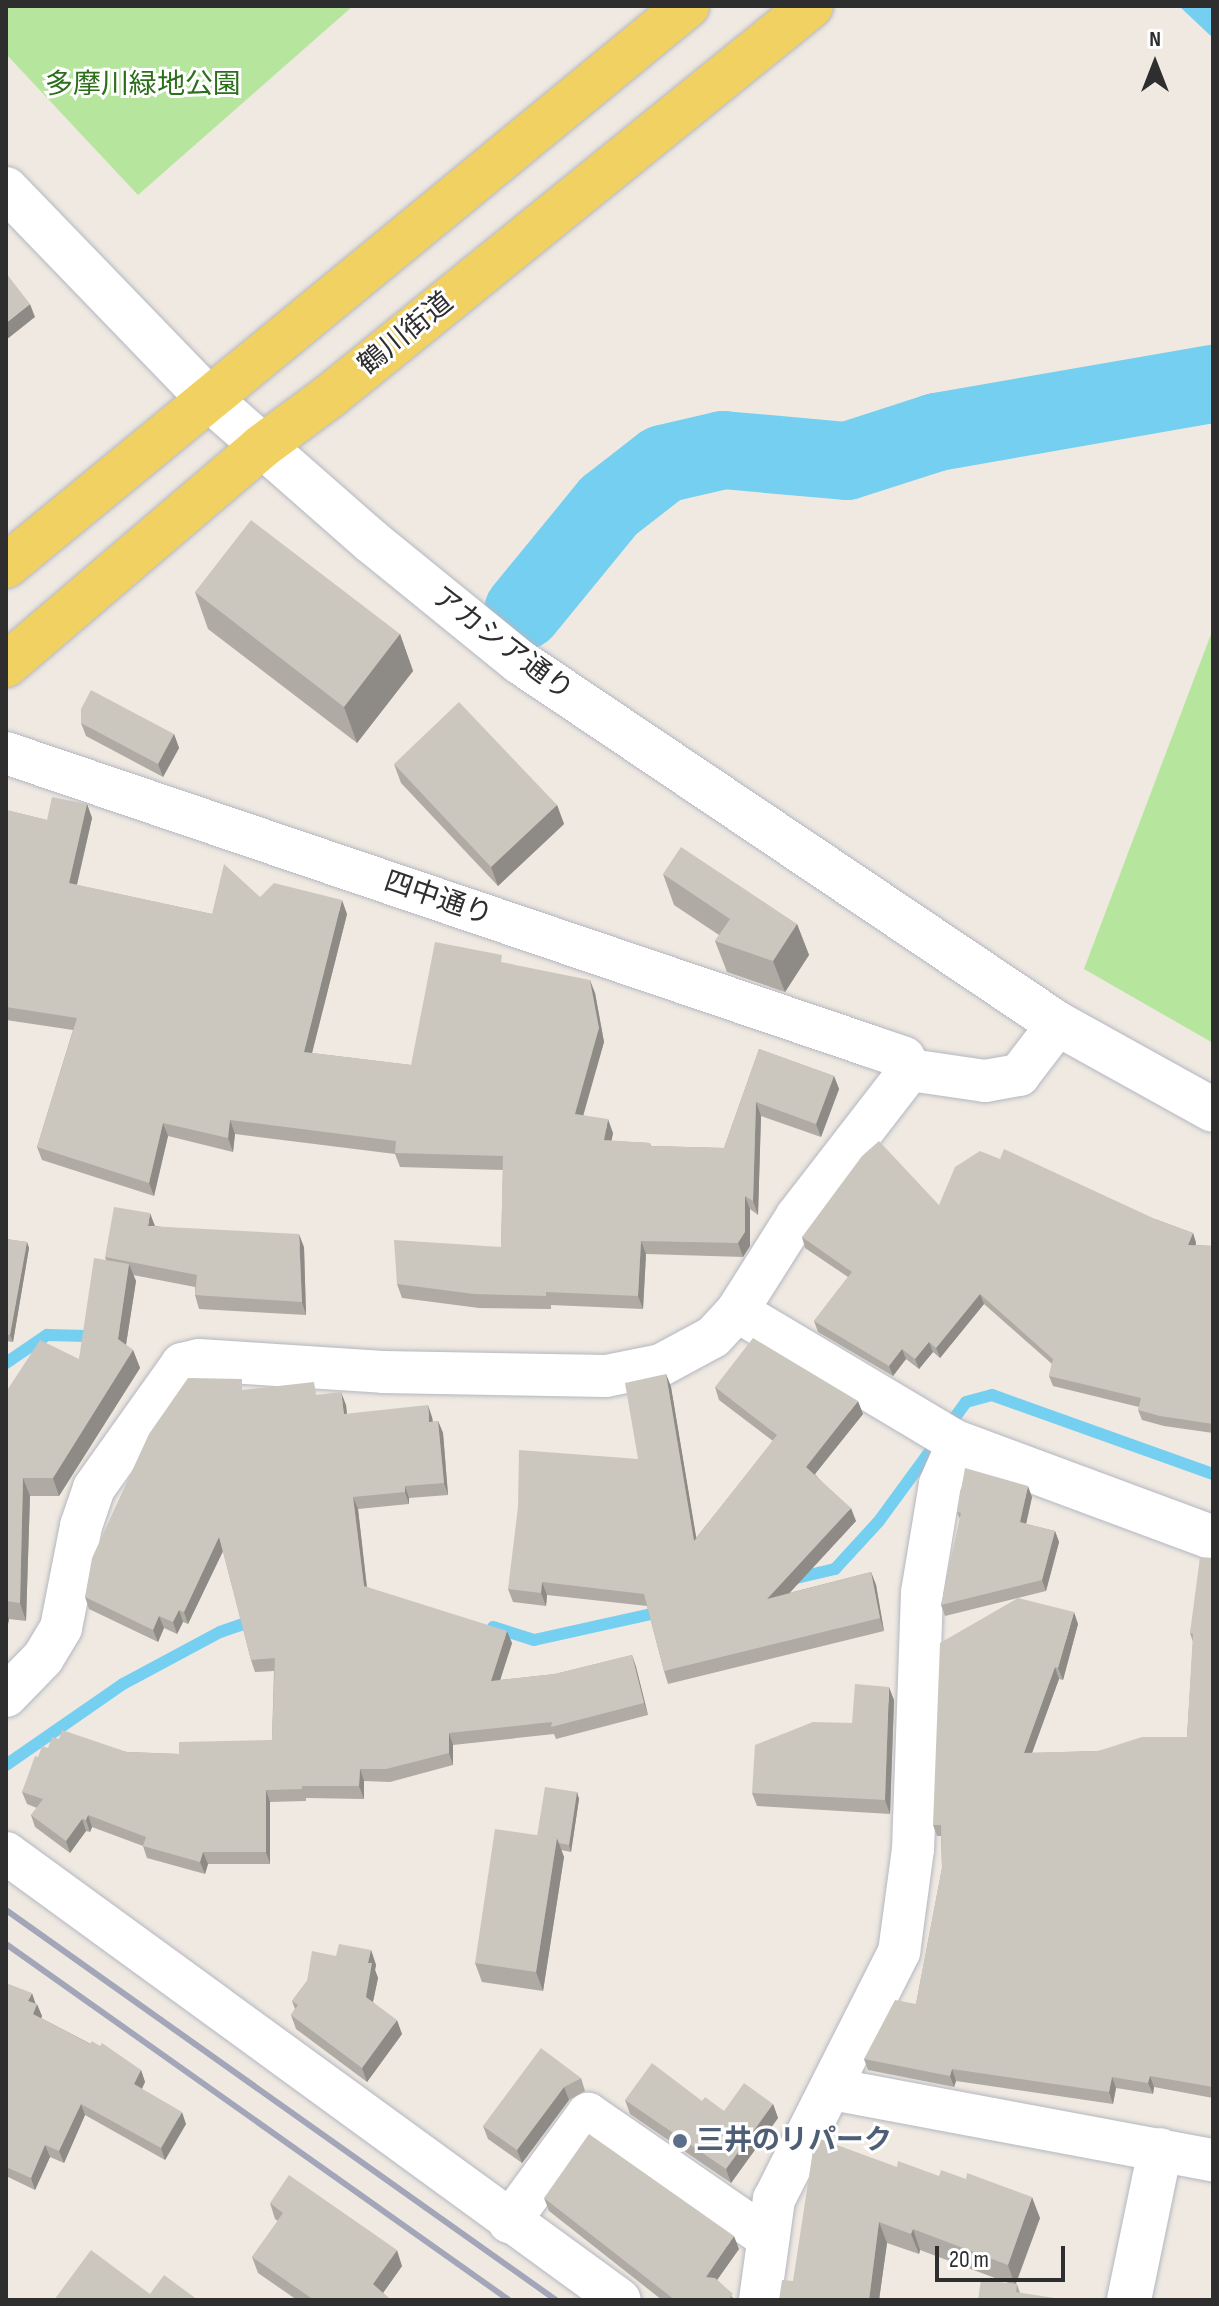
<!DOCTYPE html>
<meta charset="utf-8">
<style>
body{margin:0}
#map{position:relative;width:1219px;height:2306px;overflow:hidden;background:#efe9e1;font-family:"Sofia Sans Condensed","Noto Sans JP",sans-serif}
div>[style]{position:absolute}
.green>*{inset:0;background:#b6e59e}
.water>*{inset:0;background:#75cff0}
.stream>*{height:12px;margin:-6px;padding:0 6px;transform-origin:6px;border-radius:6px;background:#75cff0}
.river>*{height:78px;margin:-39px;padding:0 39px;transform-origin:39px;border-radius:39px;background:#75cff0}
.roads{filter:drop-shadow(0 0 2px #b4b7c1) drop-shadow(0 0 2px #b4b7c1)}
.street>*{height:42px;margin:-21px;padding:0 21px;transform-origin:21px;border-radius:21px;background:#fff}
.secondary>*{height:44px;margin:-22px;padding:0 22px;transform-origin:22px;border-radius:22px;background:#fff}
.primary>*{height:44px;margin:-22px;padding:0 22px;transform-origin:22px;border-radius:22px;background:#f2d163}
.rail>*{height:6px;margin:-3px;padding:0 3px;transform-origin:3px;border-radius:3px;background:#a3a6b8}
.wall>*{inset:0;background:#afaba4}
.shaded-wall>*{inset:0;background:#8e8b86}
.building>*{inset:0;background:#cbc7bf}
.dots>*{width:22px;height:22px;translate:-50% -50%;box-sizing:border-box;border:4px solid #fff;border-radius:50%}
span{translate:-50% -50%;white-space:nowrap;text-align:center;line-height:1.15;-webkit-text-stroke:6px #fff;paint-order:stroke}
.park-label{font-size:28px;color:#2c6e1b}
.street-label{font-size:28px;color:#2e2e2e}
.service-label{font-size:28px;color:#4e5e75;font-weight:700}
.left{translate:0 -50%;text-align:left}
.frame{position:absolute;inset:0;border:8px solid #2e2e2e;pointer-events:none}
.north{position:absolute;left:1115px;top:24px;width:80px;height:80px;-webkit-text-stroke:6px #fff;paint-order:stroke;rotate:0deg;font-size:22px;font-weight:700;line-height:32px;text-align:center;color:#2e2e2e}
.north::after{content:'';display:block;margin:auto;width:28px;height:36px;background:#2e2e2e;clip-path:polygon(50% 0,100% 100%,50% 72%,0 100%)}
.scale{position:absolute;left:935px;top:2246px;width:130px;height:36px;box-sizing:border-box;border:4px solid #2e2e2e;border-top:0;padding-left:10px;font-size:24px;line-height:28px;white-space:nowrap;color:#2e2e2e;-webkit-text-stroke:6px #fff;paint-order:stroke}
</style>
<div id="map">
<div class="green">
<i style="clip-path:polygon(6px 6px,353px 6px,138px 195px,6px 54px)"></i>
<i style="clip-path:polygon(1213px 629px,1213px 1043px,1084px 969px)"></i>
</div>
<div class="water">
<i style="clip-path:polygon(1179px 6px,1213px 6px,1213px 38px)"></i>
</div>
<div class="stream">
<i style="left:6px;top:1363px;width:50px;rotate:-34.3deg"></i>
<i style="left:47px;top:1335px;width:40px;rotate:1.4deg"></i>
<i style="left:792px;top:1579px;width:44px;rotate:-13.1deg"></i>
<i style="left:835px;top:1569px;width:65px;rotate:-47.5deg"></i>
<i style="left:879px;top:1521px;width:147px;rotate:-53.8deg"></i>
<i style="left:966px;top:1402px;width:27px;rotate:-15deg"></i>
<i style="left:992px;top:1395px;width:235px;rotate:19.7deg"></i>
<i style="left:493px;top:1627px;width:43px;rotate:17.6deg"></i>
<i style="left:534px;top:1640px;width:134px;rotate:-12.5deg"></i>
<i style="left:6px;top:1765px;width:142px;rotate:-34.7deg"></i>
<i style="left:123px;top:1684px;width:110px;rotate:-28.2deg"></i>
<i style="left:220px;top:1632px;width:36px;rotate:-19deg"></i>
</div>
<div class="river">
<i style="left:523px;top:611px;width:136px;rotate:-50.7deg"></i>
<i style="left:609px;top:506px;width:68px;rotate:-37.9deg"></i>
<i style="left:663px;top:464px;width:62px;rotate:-13.1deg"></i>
<i style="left:723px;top:450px;width:124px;rotate:5.1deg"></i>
<i style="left:847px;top:461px;width:95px;rotate:-17.9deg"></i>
<i style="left:937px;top:432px;width:280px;rotate:-9.9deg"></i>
</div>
<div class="roads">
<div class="street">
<i style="left:6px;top:753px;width:912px;rotate:18.73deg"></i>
<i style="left:870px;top:1046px;width:36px;rotate:19deg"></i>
<i style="left:904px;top:1058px;width:13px;rotate:63deg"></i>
<i style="left:910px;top:1070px;width:76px;rotate:8.3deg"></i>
<i style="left:985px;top:1081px;width:35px;rotate:-10deg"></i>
<i style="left:1019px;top:1075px;width:64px;rotate:-52.6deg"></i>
<i style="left:737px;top:1311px;width:257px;rotate:30.8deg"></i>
<i style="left:958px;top:1443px;width:45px;rotate:113.7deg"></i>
<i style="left:940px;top:1484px;width:110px;rotate:99.4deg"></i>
<i style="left:922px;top:1593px;width:256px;rotate:92deg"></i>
<i style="left:913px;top:1849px;width:104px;rotate:97.7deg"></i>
<i style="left:899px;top:1952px;width:277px;rotate:116.8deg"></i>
<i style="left:774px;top:2199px;width:102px;rotate:97.9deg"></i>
<i style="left:6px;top:1696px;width:53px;rotate:-45.8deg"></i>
<i style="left:43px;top:1658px;width:35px;rotate:-59deg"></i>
<i style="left:61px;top:1628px;width:104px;rotate:-78.9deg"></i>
<i style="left:81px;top:1526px;width:40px;rotate:-71.1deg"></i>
<i style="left:94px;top:1488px;width:152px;rotate:-54.6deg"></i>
<i style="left:182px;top:1364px;width:17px;rotate:-13deg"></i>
<i style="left:199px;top:1360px;width:184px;rotate:3.7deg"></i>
<i style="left:383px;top:1372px;width:223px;rotate:1deg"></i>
<i style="left:606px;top:1376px;width:56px;rotate:-11.3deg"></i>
<i style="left:661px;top:1365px;width:59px;rotate:-28.3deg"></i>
<i style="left:713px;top:1337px;width:35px;rotate:-47deg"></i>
<i style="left:737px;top:1311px;width:112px;rotate:-57.7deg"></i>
<i style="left:797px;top:1216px;width:185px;rotate:-52.3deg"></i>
<i style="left:6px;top:1853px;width:759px;rotate:36.06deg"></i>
<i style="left:832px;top:2089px;width:388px;rotate:10.6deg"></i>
<i style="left:509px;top:2222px;width:134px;rotate:-53.8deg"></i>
<i style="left:588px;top:2114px;width:219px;rotate:34.6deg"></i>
</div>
<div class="secondary">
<i style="left:6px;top:189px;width:289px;rotate:46deg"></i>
<i style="left:207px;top:397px;width:218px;rotate:41.3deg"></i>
<i style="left:371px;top:541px;width:192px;rotate:39.1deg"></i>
<i style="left:520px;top:662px;width:648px;rotate:33.94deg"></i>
<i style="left:1058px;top:1024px;width:177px;rotate:29deg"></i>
<i style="left:958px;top:1443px;width:272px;rotate:20.4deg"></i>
<i style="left:1129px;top:2300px;width:153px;rotate:-78.3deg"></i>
</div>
<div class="primary">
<i style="left:6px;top:566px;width:882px;rotate:-39.43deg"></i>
<i style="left:6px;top:665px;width:335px;rotate:-40.5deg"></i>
<i style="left:261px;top:447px;width:86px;rotate:-36.5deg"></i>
<i style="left:330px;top:396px;width:619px;rotate:-39.04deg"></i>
</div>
</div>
<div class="rail">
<i style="left:6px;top:1910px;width:674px;rotate:35.34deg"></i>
<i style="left:6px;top:1944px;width:616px;rotate:35.29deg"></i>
</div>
<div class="wall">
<i style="clip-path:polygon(195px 592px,400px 634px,413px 671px,357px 743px,208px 629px)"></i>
<i style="clip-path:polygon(81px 723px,174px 734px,179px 748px,163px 777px,86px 736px)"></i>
<i style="clip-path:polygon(394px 764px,557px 805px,564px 824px,498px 886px,401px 783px)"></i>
<i style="clip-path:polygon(87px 804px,92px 818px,77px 885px,212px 914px,260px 897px,347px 914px,312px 1053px,411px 1065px,505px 963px,595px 993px,604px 1042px,583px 1115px,613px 1133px,611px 1141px,650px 1143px,651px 1146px,724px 1148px,759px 1049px,834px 1076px,839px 1089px,821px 1137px,761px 1116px,758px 1215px,750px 1209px,750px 1246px,743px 1257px,646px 1254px,643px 1309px,551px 1305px,551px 1309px,479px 1308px,402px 1298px,397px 1284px,501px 1247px,503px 1170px,400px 1167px,395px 1154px,235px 1134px,233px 1152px,168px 1136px,154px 1196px,42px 1160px,37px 1147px,73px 1030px,6px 1020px,6px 810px,47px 820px)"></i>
<i style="clip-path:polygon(663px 874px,797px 924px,809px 955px,785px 992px,727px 972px,715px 941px,719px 935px,674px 905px)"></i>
<i style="clip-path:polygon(939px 1205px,1155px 1219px,1193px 1233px,1196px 1243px,1196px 1245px,1213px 1246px,1213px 1433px,1164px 1426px,1142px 1420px,1138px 1410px,1139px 1407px,1053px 1386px,1049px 1376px,1052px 1364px,984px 1304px,940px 1358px,933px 1352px,919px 1369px,906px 1359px,893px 1376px,818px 1332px,814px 1321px,848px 1277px,805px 1248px,802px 1237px)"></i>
<i style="clip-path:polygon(155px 1226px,304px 1247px,306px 1315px,199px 1309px,195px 1295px,195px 1287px,133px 1275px,136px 1281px,126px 1345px,133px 1350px,140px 1368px,59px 1496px,30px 1496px,26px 1621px,9px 1619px,6px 1634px,6px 1392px,79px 1359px,106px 1260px,105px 1257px)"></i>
<i style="clip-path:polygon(6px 1239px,27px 1242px,29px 1248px,13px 1342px,6px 1341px)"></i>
<i style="clip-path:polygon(666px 1374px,671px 1387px,696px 1538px,773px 1441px,719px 1400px,715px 1387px,863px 1414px,815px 1474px,856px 1521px,789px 1593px,871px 1572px,876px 1585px,884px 1631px,668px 1684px,664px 1671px,647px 1606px,547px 1595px,546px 1606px,513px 1602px,508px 1589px,638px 1459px)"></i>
<i style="clip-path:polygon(246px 1390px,319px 1395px,346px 1405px,347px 1414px,432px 1417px,433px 1422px,438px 1421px,443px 1433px,448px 1495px,409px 1498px,409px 1504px,358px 1509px,367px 1587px,512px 1643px,500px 1680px,555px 1674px,632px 1655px,636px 1667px,648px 1715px,556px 1739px,554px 1734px,453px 1745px,453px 1765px,390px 1782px,364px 1781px,364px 1799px,306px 1798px,306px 1801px,270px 1802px,270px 1864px,208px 1864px,205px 1874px,147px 1858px,143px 1846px,92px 1827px,90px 1832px,86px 1831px,70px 1853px,35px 1827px,31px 1815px,37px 1808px,27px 1804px,22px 1792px,38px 1757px,59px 1739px,127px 1752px,179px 1754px,272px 1740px,274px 1671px,255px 1672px,251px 1660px,223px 1551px,188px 1624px,183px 1622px,177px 1634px,164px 1628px,158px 1642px,89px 1609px,85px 1597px)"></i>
<i style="clip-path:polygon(1032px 1497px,1026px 1524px,1055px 1531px,1059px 1542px,1046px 1591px,945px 1616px,941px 1605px,960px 1519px,957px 1512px)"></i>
<i style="clip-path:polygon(1213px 1558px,1213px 2098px,1154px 2087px,1153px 2094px,1116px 2088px,1113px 2104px,956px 2081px,954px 2087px,868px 2070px,864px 2059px,916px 2004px,942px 1868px,941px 1836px,937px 1836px,933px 1825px,1078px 1624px,1063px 1680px,1059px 1679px,1032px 1753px,1098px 1751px,1187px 1737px,1193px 1642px,1190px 1633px)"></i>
<i style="clip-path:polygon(894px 1700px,890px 1814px,757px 1806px,752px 1793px,852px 1723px)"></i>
<i style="clip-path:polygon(577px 1792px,579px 1799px,571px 1852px,561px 1850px,564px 1857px,543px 1991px,482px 1982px,475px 1963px,537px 1836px)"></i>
<i style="clip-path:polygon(371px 1950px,376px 1965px,375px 1970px,378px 1978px,373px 2002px,402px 2034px,367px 2082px,296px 2029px,291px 2015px,295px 2009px,292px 2001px,307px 1981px,336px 1956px)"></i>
<i style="clip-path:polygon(6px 1983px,36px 2004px,42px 2016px,41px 2018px,141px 2070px,145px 2082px,142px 2089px,186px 2124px,165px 2160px,85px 2115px,64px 2163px,50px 2157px,35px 2190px,6px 2176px)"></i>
<i style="clip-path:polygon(581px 2078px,585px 2091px,569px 2100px,522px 2163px,488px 2139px,483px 2126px)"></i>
<i style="clip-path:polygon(625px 2100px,702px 2101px,724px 2111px,773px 2104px,778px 2118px,731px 2183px,630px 2114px)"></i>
<i style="clip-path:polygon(897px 2167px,1040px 2218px,1016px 2284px,1017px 2284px,1020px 2293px,978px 2300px,1011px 2284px,920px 2250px,919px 2254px,887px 2243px,879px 2300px,779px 2300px,793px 2281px)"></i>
<i style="clip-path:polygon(544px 2198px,739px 2249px,717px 2280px,735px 2300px,662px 2300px,549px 2211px)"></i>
<i style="clip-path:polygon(270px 2203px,402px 2266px,383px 2293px,391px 2300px,297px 2300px,258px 2273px,252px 2257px,278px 2221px,275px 2219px)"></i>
</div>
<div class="shaded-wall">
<i style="clip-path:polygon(30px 304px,35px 317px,6px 340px,6px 323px)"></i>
<i style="clip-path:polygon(400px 634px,413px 671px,357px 743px,344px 707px)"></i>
<i style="clip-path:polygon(174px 734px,179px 748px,163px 777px,158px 764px)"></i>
<i style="clip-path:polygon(87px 804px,92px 818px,74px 897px,69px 883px)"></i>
<i style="clip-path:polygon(557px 805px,564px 824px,498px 886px,491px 867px)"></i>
<i style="clip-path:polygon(342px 900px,347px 914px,309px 1065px,304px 1052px)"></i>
<i style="clip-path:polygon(797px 924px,809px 955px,785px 992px,773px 961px)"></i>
<i style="clip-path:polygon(590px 980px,595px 993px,604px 1042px,580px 1127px,575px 1114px)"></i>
<i style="clip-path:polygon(834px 1076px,839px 1089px,821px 1137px,816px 1124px)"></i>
<i style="clip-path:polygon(756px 1102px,761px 1116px,758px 1215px,753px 1201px)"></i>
<i style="clip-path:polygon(608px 1119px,613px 1133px,609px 1154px,604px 1140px)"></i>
<i style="clip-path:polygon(230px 1120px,235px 1134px,233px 1152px,228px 1138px)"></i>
<i style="clip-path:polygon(163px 1123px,168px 1136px,154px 1196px,149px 1183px)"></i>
<i style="clip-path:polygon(745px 1196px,750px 1209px,750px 1246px,743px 1257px,738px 1243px)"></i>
<i style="clip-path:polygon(150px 1213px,155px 1226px,148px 1226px)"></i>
<i style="clip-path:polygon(1193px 1233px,1196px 1243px,1192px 1255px,1188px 1245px)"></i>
<i style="clip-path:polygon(299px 1234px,304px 1247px,306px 1315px,302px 1302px)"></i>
<i style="clip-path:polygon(641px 1241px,646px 1254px,643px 1309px,638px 1296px)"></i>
<i style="clip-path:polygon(27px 1242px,29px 1248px,13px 1342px,10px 1335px)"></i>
<i style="clip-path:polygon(129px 1264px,136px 1281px,124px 1357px,118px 1339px)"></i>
<i style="clip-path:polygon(980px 1294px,984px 1304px,940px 1358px,936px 1348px)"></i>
<i style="clip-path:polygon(929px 1342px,933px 1352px,919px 1369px,915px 1359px)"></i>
<i style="clip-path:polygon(902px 1349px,906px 1359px,893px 1376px,889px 1366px)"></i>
<i style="clip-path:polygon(133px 1350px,140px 1368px,59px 1496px,53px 1478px)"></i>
<i style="clip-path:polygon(666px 1374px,671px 1387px,699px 1554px,694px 1541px)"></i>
<i style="clip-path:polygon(341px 1392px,346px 1405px,348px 1426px,344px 1414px)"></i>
<i style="clip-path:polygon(858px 1401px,863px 1414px,811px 1479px,806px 1467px)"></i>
<i style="clip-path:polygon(428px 1405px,432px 1417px,434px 1434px,429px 1422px)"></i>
<i style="clip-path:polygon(438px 1421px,443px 1433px,448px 1495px,444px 1483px)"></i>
<i style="clip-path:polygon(23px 1478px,30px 1496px,26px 1621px,20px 1603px)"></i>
<i style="clip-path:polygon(405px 1486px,409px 1498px,409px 1504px,405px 1492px)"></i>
<i style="clip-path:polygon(1028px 1486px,1032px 1497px,1024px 1533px,1020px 1522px)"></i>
<i style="clip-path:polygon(353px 1497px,358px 1509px,368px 1598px,364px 1586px)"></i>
<i style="clip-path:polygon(851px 1508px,856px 1521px,772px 1612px,767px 1599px)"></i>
<i style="clip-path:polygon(1055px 1531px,1059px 1542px,1046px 1591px,1042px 1580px)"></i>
<i style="clip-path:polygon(219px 1537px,224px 1549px,188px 1624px,184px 1612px)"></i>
<i style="clip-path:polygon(871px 1572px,876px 1585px,884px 1631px,880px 1618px)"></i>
<i style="clip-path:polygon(542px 1582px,547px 1595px,546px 1606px,541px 1593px)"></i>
<i style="clip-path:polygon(179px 1610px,183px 1622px,177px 1634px,173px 1622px)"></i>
<i style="clip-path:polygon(6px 1611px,9px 1619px,6px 1634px)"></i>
<i style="clip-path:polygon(1074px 1612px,1078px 1624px,1063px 1680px,1058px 1668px)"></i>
<i style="clip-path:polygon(159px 1616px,164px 1628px,158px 1642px,153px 1630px)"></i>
<i style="clip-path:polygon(507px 1631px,512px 1643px,496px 1693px,491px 1681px)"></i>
<i style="clip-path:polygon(632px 1655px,636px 1667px,648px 1715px,644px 1703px)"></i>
<i style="clip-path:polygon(1055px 1667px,1059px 1679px,1028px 1764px,1024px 1753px)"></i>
<i style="clip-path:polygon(889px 1687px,894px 1700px,890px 1814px,885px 1800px)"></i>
<i style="clip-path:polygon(449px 1733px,453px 1745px,453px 1765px,449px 1753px)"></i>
<i style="clip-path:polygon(360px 1769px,364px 1781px,364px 1799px,359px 1786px)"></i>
<i style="clip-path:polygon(266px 1790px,270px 1802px,270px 1864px,266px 1852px)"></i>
<i style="clip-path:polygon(577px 1792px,579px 1799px,571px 1852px,569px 1845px)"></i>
<i style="clip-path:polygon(88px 1815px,92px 1827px,90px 1832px,86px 1820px)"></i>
<i style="clip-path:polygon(82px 1819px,86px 1831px,70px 1853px,66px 1841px)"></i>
<i style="clip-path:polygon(557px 1838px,564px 1857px,543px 1991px,536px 1972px)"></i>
<i style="clip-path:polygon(203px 1852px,208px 1864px,205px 1874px,200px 1862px)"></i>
<i style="clip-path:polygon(371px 1950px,376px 1965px,375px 1970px,378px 1978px,371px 2011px,366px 1997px,368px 1963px)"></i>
<i style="clip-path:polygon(32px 1993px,36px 2005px,28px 2001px)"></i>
<i style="clip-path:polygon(37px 2004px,42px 2016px,38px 2026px,33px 2014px)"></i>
<i style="clip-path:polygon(397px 2020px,402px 2034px,367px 2082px,362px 2068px)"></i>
<i style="clip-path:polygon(952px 2069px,956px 2081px,954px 2087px,950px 2076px)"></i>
<i style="clip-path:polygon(141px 2070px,145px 2082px,138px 2096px,134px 2084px)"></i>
<i style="clip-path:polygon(1150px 2076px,1154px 2087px,1153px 2094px,1148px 2083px)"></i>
<i style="clip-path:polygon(1112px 2077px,1116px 2088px,1113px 2104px,1109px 2092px)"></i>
<i style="clip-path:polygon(564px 2087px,569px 2100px,522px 2163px,517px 2150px)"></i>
<i style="clip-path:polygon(81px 2104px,85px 2115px,64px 2163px,59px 2151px)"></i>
<i style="clip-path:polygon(773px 2104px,778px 2118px,731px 2183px,726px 2169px)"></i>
<i style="clip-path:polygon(182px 2112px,186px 2124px,165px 2160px,161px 2148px)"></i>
<i style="clip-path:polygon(45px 2145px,50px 2157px,35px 2190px,31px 2178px)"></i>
<i style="clip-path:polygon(1032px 2197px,1040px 2218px,1015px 2285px,1008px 2265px)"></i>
<i style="clip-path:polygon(879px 2222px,887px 2243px,879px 2300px,869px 2300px)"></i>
<i style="clip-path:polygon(913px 2229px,920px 2250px,919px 2254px,911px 2234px)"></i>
<i style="clip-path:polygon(734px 2236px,739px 2249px,710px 2290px,706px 2277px)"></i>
<i style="clip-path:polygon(397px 2250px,402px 2266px,378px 2300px,373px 2284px)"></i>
</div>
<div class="building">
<i style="clip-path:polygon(6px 273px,30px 304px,6px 323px)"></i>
<i style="clip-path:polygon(251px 520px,400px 634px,344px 707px,195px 592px)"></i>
<i style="clip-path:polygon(91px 690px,174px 734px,158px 764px,81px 723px,81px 709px)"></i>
<i style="clip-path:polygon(459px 702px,557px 805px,491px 867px,394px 764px)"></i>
<i style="clip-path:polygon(52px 797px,87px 804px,69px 883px,212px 914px,224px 864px,260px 897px,274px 883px,342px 900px,304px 1052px,411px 1065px,435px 942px,502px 955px,501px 962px,590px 980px,599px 1028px,575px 1114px,608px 1119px,604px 1140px,650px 1143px,650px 1146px,724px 1148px,759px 1049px,834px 1076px,816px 1124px,756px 1102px,753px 1201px,745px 1196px,745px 1232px,738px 1243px,641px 1241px,638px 1296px,546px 1292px,546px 1296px,474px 1294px,397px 1284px,394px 1240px,501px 1247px,503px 1156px,395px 1153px,396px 1141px,230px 1120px,228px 1138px,163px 1123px,149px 1183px,37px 1147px,77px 1018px,6px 1007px,6px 810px,47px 820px)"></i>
<i style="clip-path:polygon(681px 847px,797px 924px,773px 961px,715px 941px,730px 919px,663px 874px)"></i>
<i style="clip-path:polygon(879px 1141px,939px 1205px,955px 1167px,980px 1151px,1000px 1159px,1004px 1149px,1155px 1219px,1193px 1233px,1188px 1245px,1213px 1246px,1213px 1424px,1160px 1416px,1138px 1410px,1141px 1398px,1049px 1376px,1053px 1359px,980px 1294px,936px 1348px,929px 1342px,915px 1359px,902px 1349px,889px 1366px,814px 1321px,852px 1272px,802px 1237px,862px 1156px)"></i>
<i style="clip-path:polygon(114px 1207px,150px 1213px,148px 1226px,299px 1234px,302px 1302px,195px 1295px,197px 1275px,105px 1257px)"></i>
<i style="clip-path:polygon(6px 1239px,27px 1242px,10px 1335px,6px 1334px)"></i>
<i style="clip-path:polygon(94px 1258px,129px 1264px,118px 1339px,133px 1350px,53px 1478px,23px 1478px,20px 1603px,6px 1601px,6px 1392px,40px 1340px,79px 1359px)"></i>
<i style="clip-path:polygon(753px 1338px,858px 1401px,806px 1467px,851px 1508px,767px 1599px,871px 1572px,880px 1618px,664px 1671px,644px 1594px,542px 1582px,541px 1593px,508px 1589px,518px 1507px,519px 1450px,638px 1459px,625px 1383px,666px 1374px,694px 1541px,777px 1435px,715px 1387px)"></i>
<i style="clip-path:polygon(188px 1378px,242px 1379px,242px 1390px,314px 1382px,316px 1395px,341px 1392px,344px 1414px,428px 1405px,429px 1422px,438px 1421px,444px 1483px,405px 1486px,405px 1492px,353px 1497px,364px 1586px,507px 1631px,491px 1681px,555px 1674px,632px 1655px,644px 1703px,551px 1727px,552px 1722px,449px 1733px,449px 1753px,386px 1769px,360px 1769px,359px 1786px,302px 1786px,302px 1789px,266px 1790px,266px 1852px,203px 1852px,200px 1862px,143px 1846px,146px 1837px,88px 1815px,86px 1820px,82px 1819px,66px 1841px,31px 1815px,43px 1799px,22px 1792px,35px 1756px,38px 1757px,42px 1746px,48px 1748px,52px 1737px,59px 1739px,62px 1730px,127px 1752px,179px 1754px,179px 1742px,272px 1740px,275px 1658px,251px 1660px,219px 1537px,184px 1612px,179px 1610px,173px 1622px,159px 1616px,153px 1630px,85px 1597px,92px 1558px,149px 1434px)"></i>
<i style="clip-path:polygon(965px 1468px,1028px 1486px,1020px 1522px,1055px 1531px,1042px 1580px,941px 1605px,961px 1513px,957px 1512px)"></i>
<i style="clip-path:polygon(1200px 1557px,1213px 1558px,1213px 2087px,1150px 2076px,1148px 2083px,1112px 2077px,1109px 2092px,952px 2069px,950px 2076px,864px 2059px,895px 2000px,916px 2004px,942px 1868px,941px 1825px,933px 1825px,940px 1643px,1018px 1598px,1074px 1612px,1058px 1668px,1055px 1667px,1024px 1753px,1098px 1751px,1142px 1737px,1187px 1737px,1193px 1634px,1190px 1633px)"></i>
<i style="clip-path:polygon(855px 1684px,889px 1687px,885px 1800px,752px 1793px,755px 1745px,813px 1722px,852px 1723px)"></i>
<i style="clip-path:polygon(545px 1787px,577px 1792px,569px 1845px,559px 1843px,557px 1838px,537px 1836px)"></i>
<i style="clip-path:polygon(495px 1829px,557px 1838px,536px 1972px,475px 1963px)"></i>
<i style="clip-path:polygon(339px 1944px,371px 1950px,368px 1963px,372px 1963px,366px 1997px,397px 2020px,362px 2068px,291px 2015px,298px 2005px,292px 2001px,307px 1981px,312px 1951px,336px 1956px)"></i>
<i style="clip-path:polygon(6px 1983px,32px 1993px,28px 2001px,37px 2004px,33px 2014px,90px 2044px,92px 2041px,100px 2046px,102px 2043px,141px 2070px,134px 2084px,182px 2112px,161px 2148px,81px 2104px,59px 2151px,45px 2145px,31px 2178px,6px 2167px)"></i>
<i style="clip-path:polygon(541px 2048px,581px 2078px,564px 2087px,517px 2150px,483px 2126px)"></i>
<i style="clip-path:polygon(652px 2063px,702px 2101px,705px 2097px,724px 2111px,744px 2083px,773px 2104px,726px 2169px,625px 2100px)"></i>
<i style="clip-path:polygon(589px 2134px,734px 2236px,706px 2277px,715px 2278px,733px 2294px,728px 2300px,675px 2300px,544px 2198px)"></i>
<i style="clip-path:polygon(815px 2137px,897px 2167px,898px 2161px,939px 2176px,941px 2170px,966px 2179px,967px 2173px,1032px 2197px,1008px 2265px,913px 2229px,911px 2234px,879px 2222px,869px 2300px,779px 2300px,782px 2280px,793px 2281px)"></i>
<i style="clip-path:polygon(289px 2175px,397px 2250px,373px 2284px,391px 2300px,314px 2300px,252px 2257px,283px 2213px,270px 2203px)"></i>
<i style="clip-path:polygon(91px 2250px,150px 2294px,164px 2275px,198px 2300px,54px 2300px)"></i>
<i style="clip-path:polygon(981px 2280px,1017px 2284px,1016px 2292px,1067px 2300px,978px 2300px)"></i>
</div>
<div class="dots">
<i style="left:680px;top:2141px;background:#5c6f8a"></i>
</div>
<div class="park-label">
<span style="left:143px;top:85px">多摩川緑地公園</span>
</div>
<div class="street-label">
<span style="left:406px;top:334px;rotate:-39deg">鶴川街道</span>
<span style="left:502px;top:644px;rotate:37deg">アカシア通り</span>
<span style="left:438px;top:899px;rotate:19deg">四中通り</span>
</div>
<div class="service-label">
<span class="left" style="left:696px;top:2141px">三井のリパーク</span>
</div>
<div class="frame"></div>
<div class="north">N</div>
<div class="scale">20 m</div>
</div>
